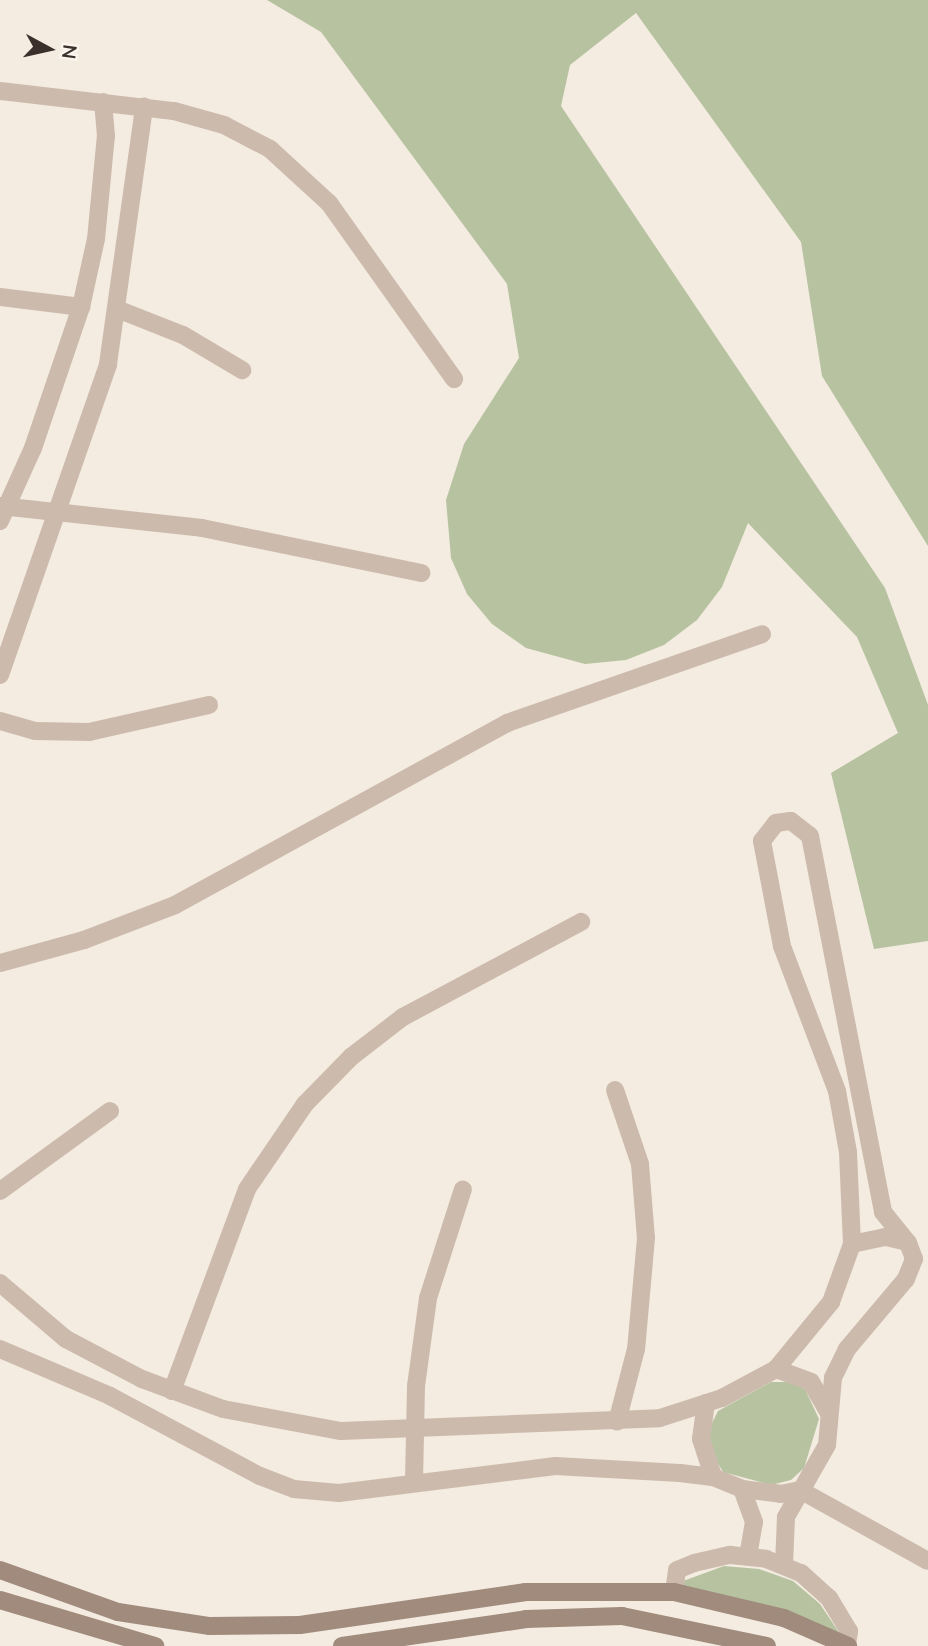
<!DOCTYPE html>
<style>
body{margin:0}
#map{position:relative;width:928px;height:1646px;overflow:hidden;background:#f4ebe1;font-family:Mulish,sans-serif}
div>[style]{position:absolute}
.green>*{inset:0;background:#b7c3a0}
.street>*{height:18px;margin:-9px;padding:0 9px;transform-origin:9px;border-radius:9px;background:#ccbbac}
.secondary>*{height:18px;margin:-9px;padding:0 9px;transform-origin:9px;border-radius:9px;background:#a08b7d}
span{translate:-50% -50%;white-space:nowrap;text-align:center;line-height:1.15;-webkit-text-stroke:5px #fbf5ee;paint-order:stroke}
.north{position:absolute;left:14px;top:14px;width:70px;height:70px;-webkit-text-stroke:5px #fbf5ee;paint-order:stroke;rotate:98deg;font-size:19px;font-weight:700;line-height:28px;text-align:center;color:#3b302b}
.north::after{content:'';display:block;margin:auto;width:24px;height:32px;background:#3b302b;clip-path:polygon(50% 0,100% 100%,50% 72%,0 100%)}
</style>
<div id="map">
<div class="green">
<i style="clip-path:polygon(267px 0,928px 0,928px 546px,822px 376px,801px 242px,636px 13px,570px 65px,561px 106px,885px 588px,928px 705px,928px 941px,874px 949px,831px 773px,898px 733px,857px 637px,748px 523px,722px 587px,697px 620px,664px 645px,626px 660px,585px 664px,526px 648px,492px 624px,467px 594px,451px 558px,446px 500px,464px 444px,519px 358px,507px 284px,321px 32px)"></i>
<i style="clip-path:polygon(771px 1382px,789px 1382px,805px 1389px,819px 1419px,804px 1468px,791px 1480px,771px 1485px,723px 1472px,709px 1448px,709px 1429px,718px 1411px)"></i>
<i style="clip-path:polygon(724px 1566px,759px 1569px,793px 1581px,820px 1604px,840px 1634px,753px 1603px,675px 1584px)"></i>
</div>
<div class="street">
<i style="left:0;top:91px;width:175px;rotate:6.6deg"></i>
<i style="left:174px;top:111px;width:52px;rotate:15.6deg"></i>
<i style="left:224px;top:125px;width:52px;rotate:27.6deg"></i>
<i style="left:270px;top:149px;width:80px;rotate:42.5deg"></i>
<i style="left:329px;top:203px;width:216px;rotate:54.6deg"></i>
<i style="left:0;top:297px;width:82px;rotate:7deg"></i>
<i style="left:117px;top:309px;width:71px;rotate:21.5deg"></i>
<i style="left:183px;top:335px;width:69px;rotate:30.7deg"></i>
<i style="left:0;top:506px;width:203px;rotate:6.2deg"></i>
<i style="left:202px;top:528px;width:224px;rotate:11.6deg"></i>
<i style="left:0;top:521px;width:80px;rotate:-65.7deg"></i>
<i style="left:33px;top:448px;width:149px;rotate:-71.2deg"></i>
<i style="left:81px;top:307px;width:70px;rotate:-77.6deg"></i>
<i style="left:96px;top:239px;width:103px;rotate:-84.5deg"></i>
<i style="left:106px;top:136px;width:34px;rotate:-95deg"></i>
<i style="left:0;top:675px;width:329px;rotate:-70.8deg"></i>
<i style="left:108px;top:364px;width:260px;rotate:-82deg"></i>
<i style="left:0;top:721px;width:36px;rotate:16deg"></i>
<i style="left:35px;top:731px;width:54px;rotate:1.1deg"></i>
<i style="left:89px;top:732px;width:123px;rotate:-12.7deg"></i>
<i style="left:0;top:963px;width:87px;rotate:-15.3deg"></i>
<i style="left:84px;top:940px;width:97px;rotate:-21deg"></i>
<i style="left:175px;top:905px;width:379px;rotate:-28.7deg"></i>
<i style="left:507px;top:723px;width:270px;rotate:-19.2deg"></i>
<i style="left:615px;top:1090px;width:78px;rotate:71.3deg"></i>
<i style="left:640px;top:1164px;width:74px;rotate:85.4deg"></i>
<i style="left:646px;top:1238px;width:111px;rotate:95.1deg"></i>
<i style="left:636px;top:1349px;width:75px;rotate:104.6deg"></i>
<i style="left:0;top:1191px;width:136px;rotate:-36deg"></i>
<i style="left:852px;top:1244px;width:35px;rotate:-12deg"></i>
<i style="left:886px;top:1237px;width:22px;rotate:13deg"></i>
<i style="left:0;top:1283px;width:87px;rotate:40.3deg"></i>
<i style="left:66px;top:1339px;width:86px;rotate:27.8deg"></i>
<i style="left:142px;top:1379px;width:86px;rotate:20.3deg"></i>
<i style="left:223px;top:1409px;width:120px;rotate:10.6deg"></i>
<i style="left:341px;top:1431px;width:319px;rotate:-2.3deg"></i>
<i style="left:660px;top:1418px;width:65px;rotate:-17.9deg"></i>
<i style="left:722px;top:1398px;width:61px;rotate:-28.2deg"></i>
<i style="left:776px;top:1369px;width:87px;rotate:-50.6deg"></i>
<i style="left:831px;top:1302px;width:62px;rotate:-70.1deg"></i>
<i style="left:852px;top:1244px;width:92px;rotate:-92.5deg"></i>
<i style="left:848px;top:1152px;width:62px;rotate:-100.2deg"></i>
<i style="left:837px;top:1091px;width:155px;rotate:-110.8deg"></i>
<i style="left:782px;top:946px;width:107px;rotate:-100.8deg"></i>
<i style="left:762px;top:841px;width:23px;rotate:-52deg"></i>
<i style="left:776px;top:823px;width:15px;rotate:-8deg"></i>
<i style="left:791px;top:821px;width:24px;rotate:38deg"></i>
<i style="left:810px;top:836px;width:383px;rotate:79deg"></i>
<i style="left:883px;top:1212px;width:40px;rotate:51deg"></i>
<i style="left:908px;top:1243px;width:17px;rotate:69deg"></i>
<i style="left:914px;top:1259px;width:22px;rotate:112deg"></i>
<i style="left:906px;top:1279px;width:92px;rotate:130.1deg"></i>
<i style="left:847px;top:1349px;width:32px;rotate:116deg"></i>
<i style="left:833px;top:1378px;width:67px;rotate:95.1deg"></i>
<i style="left:827px;top:1445px;width:83px;rotate:119.7deg"></i>
<i style="left:786px;top:1517px;width:48px;rotate:92.4deg"></i>
<i style="left:0;top:1349px;width:120px;rotate:23.1deg"></i>
<i style="left:110px;top:1396px;width:170px;rotate:28.1deg"></i>
<i style="left:260px;top:1476px;width:36px;rotate:21deg"></i>
<i style="left:294px;top:1489px;width:45px;rotate:5.1deg"></i>
<i style="left:339px;top:1493px;width:218px;rotate:-7.1deg"></i>
<i style="left:555px;top:1466px;width:125px;rotate:3.2deg"></i>
<i style="left:680px;top:1473px;width:33px;rotate:7deg"></i>
<i style="left:713px;top:1477px;width:31px;rotate:22deg"></i>
<i style="left:742px;top:1489px;width:39px;rotate:7deg"></i>
<i style="left:781px;top:1494px;width:19px;rotate:-12deg"></i>
<i style="left:800px;top:1490px;width:146px;rotate:29deg"></i>
<i style="left:776px;top:1369px;width:37px;rotate:20deg"></i>
<i style="left:811px;top:1382px;width:36px;rotate:60deg"></i>
<i style="left:172px;top:1391px;width:215px;rotate:-69.6deg"></i>
<i style="left:247px;top:1189px;width:103px;rotate:-55.7deg"></i>
<i style="left:305px;top:1104px;width:66px;rotate:-45.6deg"></i>
<i style="left:351px;top:1057px;width:66px;rotate:-37.6deg"></i>
<i style="left:403px;top:1017px;width:202px;rotate:-28.1deg"></i>
<i style="left:706px;top:1403px;width:36px;rotate:98deg"></i>
<i style="left:701px;top:1439px;width:40px;rotate:72deg"></i>
<i style="left:414px;top:1482px;width:96px;rotate:-88.8deg"></i>
<i style="left:416px;top:1386px;width:89px;rotate:-82.2deg"></i>
<i style="left:428px;top:1298px;width:114px;rotate:-72.2deg"></i>
<i style="left:742px;top:1489px;width:35px;rotate:70deg"></i>
<i style="left:754px;top:1522px;width:34px;rotate:100deg"></i>
<i style="left:674px;top:1592px;width:22px;rotate:-82deg"></i>
<i style="left:677px;top:1570px;width:18px;rotate:-22deg"></i>
<i style="left:694px;top:1563px;width:37px;rotate:-13deg"></i>
<i style="left:730px;top:1555px;width:36px;rotate:6deg"></i>
<i style="left:766px;top:1559px;width:38px;rotate:22deg"></i>
<i style="left:801px;top:1573px;width:38px;rotate:42deg"></i>
<i style="left:829px;top:1598px;width:39px;rotate:59deg"></i>
<i style="left:849px;top:1631px;width:15px;rotate:98deg"></i>
</div>
<div class="secondary">
<i style="left:0;top:1570px;width:125px;rotate:19.6deg"></i>
<i style="left:118px;top:1612px;width:93px;rotate:8.7deg"></i>
<i style="left:210px;top:1626px;width:90px;rotate:-0.6deg"></i>
<i style="left:300px;top:1625px;width:227px;rotate:-8.3deg"></i>
<i style="left:525px;top:1592px;width:149px"></i>
<i style="left:674px;top:1592px;width:113px;rotate:13.3deg"></i>
<i style="left:784px;top:1618px;width:70px;rotate:23.6deg"></i>
<i style="left:0;top:1600px;width:162px;rotate:16.5deg"></i>
<i style="left:342px;top:1646px;width:186px;rotate:-8.3deg"></i>
<i style="left:526px;top:1619px;width:96px;rotate:-1.8deg"></i>
<i style="left:622px;top:1616px;width:148px;rotate:11.7deg"></i>
</div>
<div class="north">N</div>
</div>
